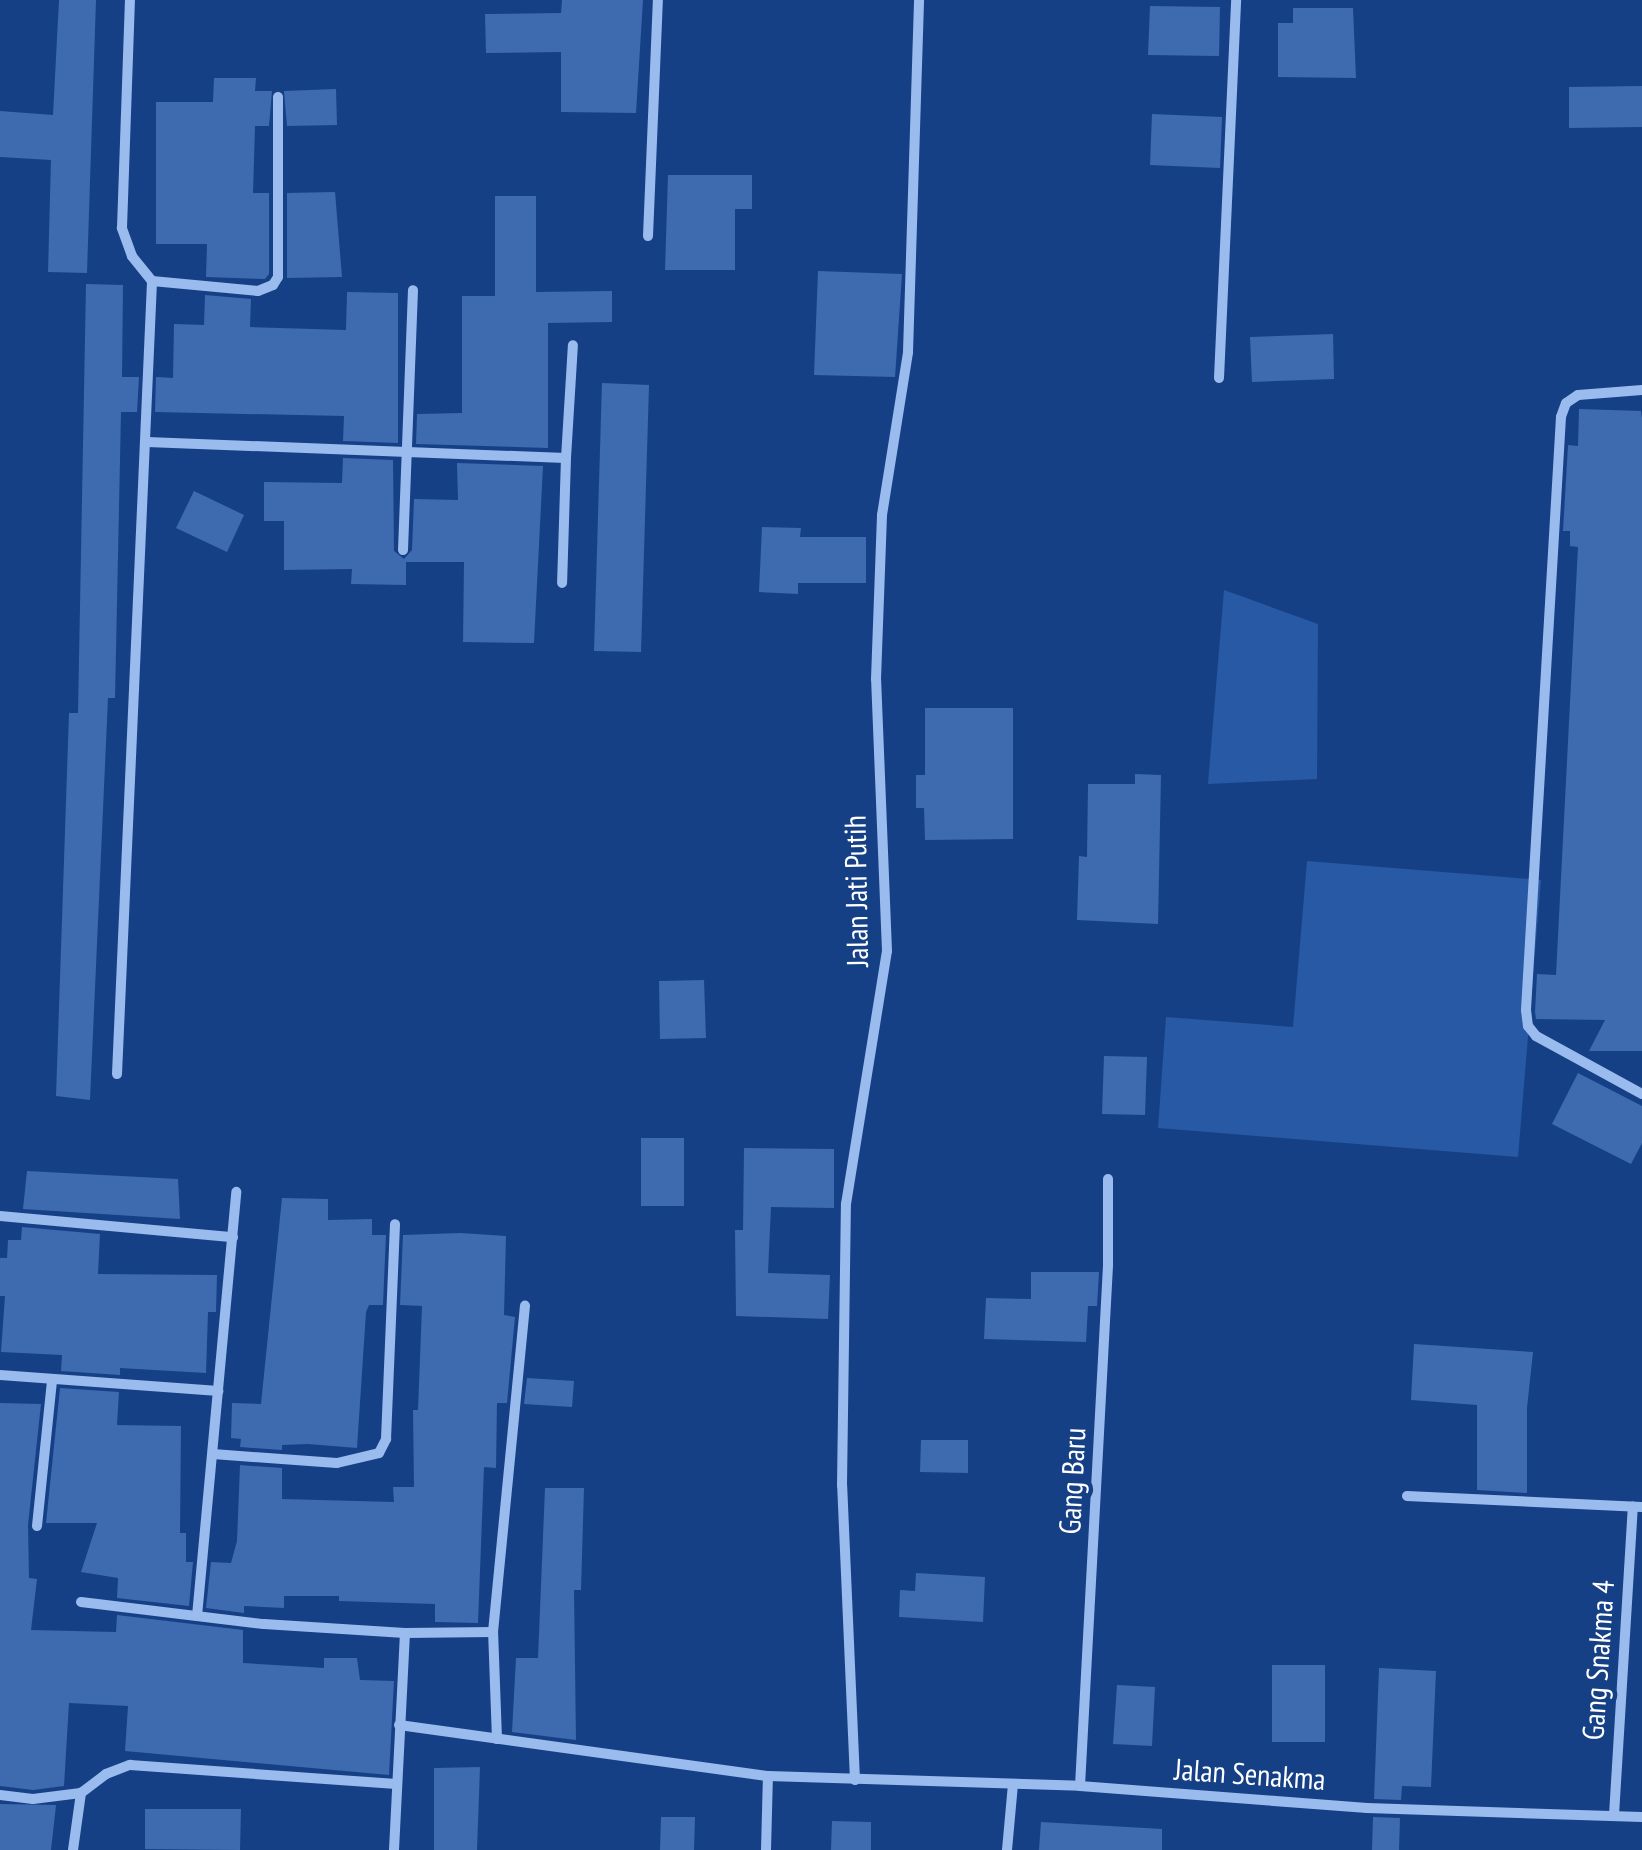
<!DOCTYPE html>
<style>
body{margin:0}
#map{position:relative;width:1642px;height:1850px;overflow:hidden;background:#164085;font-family:"PT Sans Narrow",sans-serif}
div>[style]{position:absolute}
.green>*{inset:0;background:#2859a4}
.building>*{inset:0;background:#3e6aaf}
.street>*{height:10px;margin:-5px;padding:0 5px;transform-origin:5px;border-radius:5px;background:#9abbee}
span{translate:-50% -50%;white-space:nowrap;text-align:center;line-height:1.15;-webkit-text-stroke:9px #164085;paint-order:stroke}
.street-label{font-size:30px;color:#fff}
</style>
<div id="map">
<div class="green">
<i style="clip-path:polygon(1224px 590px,1318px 624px,1317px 779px,1208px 784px)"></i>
<i style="clip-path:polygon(1307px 861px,1541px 880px,1518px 1157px,1158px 1128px,1166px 1017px,1293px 1027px)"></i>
</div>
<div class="building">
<i style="clip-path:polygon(59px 0,96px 0,87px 273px,48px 272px,51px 160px,0 157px,0 111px,53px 115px)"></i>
<i style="clip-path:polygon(562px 0,643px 0,636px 113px,561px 112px,561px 52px,486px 53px,485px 14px,561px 13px)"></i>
<i style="clip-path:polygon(1150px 6px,1220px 7px,1219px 56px,1148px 55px)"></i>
<i style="clip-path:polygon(1293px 8px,1353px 8px,1356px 78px,1278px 77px,1278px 23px,1293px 23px)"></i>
<i style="clip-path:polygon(214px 78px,256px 78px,255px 91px,272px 91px,269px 126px,255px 126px,253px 193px,269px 193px,269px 274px,265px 279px,206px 277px,207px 244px,156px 244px,156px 102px,213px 102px)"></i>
<i style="clip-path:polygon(1642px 86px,1642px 127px,1569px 128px,1569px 87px)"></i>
<i style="clip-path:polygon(336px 89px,337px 125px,287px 126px,284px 91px)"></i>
<i style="clip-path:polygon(1152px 114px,1222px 117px,1220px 168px,1150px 165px)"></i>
<i style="clip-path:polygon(668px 175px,752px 175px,752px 209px,735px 209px,735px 270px,665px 270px)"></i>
<i style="clip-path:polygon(335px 192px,342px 277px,287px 278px,287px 193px)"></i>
<i style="clip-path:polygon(495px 196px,536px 196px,536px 292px,612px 291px,612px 322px,548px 323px,548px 448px,416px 444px,417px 414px,462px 413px,462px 296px,495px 296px)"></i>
<i style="clip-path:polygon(818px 271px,902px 274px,895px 377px,814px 375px)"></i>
<i style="clip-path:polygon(86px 284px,123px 285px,122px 377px,139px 377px,137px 412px,121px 412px,115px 698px,108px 698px,90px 1100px,56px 1096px,69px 713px,78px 713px)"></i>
<i style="clip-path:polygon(347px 292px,398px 293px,398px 443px,343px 441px,344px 416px,155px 412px,156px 377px,173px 378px,174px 324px,204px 325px,205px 295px,251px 299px,250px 327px,346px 330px)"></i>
<i style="clip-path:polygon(1333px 334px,1334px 379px,1252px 382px,1250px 337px)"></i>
<i style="clip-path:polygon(602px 383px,649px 385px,641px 652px,594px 651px)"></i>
<i style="clip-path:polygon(1579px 409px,1641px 411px,1642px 418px,1642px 1051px,1589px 1051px,1605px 1020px,1536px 1019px,1535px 1012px,1537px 974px,1556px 975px,1578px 547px,1570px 546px,1570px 531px,1563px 531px,1568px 445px,1578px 446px)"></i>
<i style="clip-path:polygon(343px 458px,393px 460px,394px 551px,404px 559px,412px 550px,414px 499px,458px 500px,457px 463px,543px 466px,534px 643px,463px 642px,464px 562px,406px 562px,406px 585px,351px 584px,352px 569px,284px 570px,284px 521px,264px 521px,264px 482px,342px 483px)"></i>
<i style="clip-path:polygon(194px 491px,244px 515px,227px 552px,176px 528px)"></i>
<i style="clip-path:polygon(762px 527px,801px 528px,800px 537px,866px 537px,866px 583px,798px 583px,798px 594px,759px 592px)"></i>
<i style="clip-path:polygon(925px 708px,1013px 708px,1013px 839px,925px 840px,924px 808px,916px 808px,916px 775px,925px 775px)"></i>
<i style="clip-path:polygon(1135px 774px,1161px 775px,1158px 924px,1077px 920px,1079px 856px,1087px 857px,1088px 784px,1135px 784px)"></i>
<i style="clip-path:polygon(704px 980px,706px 1038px,660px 1039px,659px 981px)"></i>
<i style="clip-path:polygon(1104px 1056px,1147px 1057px,1145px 1115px,1102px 1114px)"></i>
<i style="clip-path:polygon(1578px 1073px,1642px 1106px,1642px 1143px,1631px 1164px,1552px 1124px)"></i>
<i style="clip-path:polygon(641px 1138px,684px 1138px,684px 1206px,641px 1206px)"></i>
<i style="clip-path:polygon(744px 1148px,834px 1149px,834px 1208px,771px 1207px,768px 1273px,830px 1275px,828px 1319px,736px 1316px,735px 1230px,743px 1230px)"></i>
<i style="clip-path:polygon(27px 1171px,178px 1179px,180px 1219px,23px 1209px)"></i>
<i style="clip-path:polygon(282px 1198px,328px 1199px,328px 1220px,372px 1219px,372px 1235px,386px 1235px,383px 1305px,369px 1305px,366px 1312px,357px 1448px,308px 1444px,282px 1445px,282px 1450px,240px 1447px,241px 1439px,231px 1438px,232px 1403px,261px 1404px)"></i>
<i style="clip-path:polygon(22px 1227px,100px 1234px,98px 1274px,217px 1275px,216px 1312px,208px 1312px,206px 1373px,120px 1368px,120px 1375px,61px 1371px,62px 1355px,1px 1352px,5px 1296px,0 1296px,0 1258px,7px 1258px,8px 1240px,21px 1240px)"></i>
<i style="clip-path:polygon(460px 1233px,506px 1236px,504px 1315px,515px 1317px,507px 1403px,497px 1403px,496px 1468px,484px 1467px,478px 1623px,435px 1622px,435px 1604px,339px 1601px,339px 1596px,284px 1596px,284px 1608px,244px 1606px,244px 1613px,206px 1608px,211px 1562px,231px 1563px,237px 1541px,240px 1465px,282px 1468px,282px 1499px,394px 1502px,393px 1487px,414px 1487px,413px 1410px,418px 1410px,422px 1306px,400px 1305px,403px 1235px)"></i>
<i style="clip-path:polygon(1031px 1272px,1099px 1272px,1097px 1306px,1088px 1306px,1086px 1342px,984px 1339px,986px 1298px,1031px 1299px)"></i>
<i style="clip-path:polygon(1414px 1344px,1533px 1352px,1527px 1408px,1527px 1493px,1477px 1490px,1477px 1405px,1411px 1400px)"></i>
<i style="clip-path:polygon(527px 1378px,574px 1381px,572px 1407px,524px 1404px)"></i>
<i style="clip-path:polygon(60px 1388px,119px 1392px,117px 1425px,181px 1426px,180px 1533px,186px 1533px,186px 1562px,193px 1562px,189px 1606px,117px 1598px,118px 1578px,81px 1572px,97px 1523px,46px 1523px)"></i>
<i style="clip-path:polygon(0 1403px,41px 1404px,28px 1525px,29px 1578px,37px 1579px,31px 1630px,116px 1632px,117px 1615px,243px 1630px,243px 1663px,324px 1668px,324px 1658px,357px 1658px,360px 1680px,394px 1681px,389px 1775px,125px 1751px,128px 1706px,69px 1703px,64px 1786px,33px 1790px,0 1786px)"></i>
<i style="clip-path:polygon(921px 1440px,968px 1440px,968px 1473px,920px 1472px)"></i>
<i style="clip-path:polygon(545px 1488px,584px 1488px,581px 1590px,574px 1590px,576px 1740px,512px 1732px,516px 1658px,538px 1658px)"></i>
<i style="clip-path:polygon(916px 1573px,985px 1577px,983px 1622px,899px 1617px,900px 1590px,915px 1591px)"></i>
<i style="clip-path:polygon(1272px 1665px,1325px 1665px,1325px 1742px,1272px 1742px)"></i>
<i style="clip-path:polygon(1379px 1668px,1436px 1671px,1431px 1787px,1402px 1786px,1401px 1800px,1374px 1799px)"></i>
<i style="clip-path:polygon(1117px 1685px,1155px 1687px,1152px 1746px,1113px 1744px)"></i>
<i style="clip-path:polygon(480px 1767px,477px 1850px,434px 1850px,434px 1768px)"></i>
<i style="clip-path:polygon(0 1804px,56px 1805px,51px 1850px,0 1850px)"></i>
<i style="clip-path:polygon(145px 1809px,241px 1809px,240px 1850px,145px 1849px)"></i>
<i style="clip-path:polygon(661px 1817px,695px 1817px,694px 1850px,660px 1850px)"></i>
<i style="clip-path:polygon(1373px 1817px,1400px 1818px,1399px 1850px,1372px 1850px)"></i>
<i style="clip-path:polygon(832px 1821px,871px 1822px,871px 1850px,831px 1850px)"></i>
<i style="clip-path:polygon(1041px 1822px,1162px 1829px,1162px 1850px,1039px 1850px)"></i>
</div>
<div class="street">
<i style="left:648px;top:236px;width:236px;rotate:-87.6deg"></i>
<i style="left:152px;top:281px;width:106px;rotate:5.4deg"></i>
<i style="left:258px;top:291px;width:16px;rotate:-22deg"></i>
<i style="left:273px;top:285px;width:9px;rotate:-58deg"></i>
<i style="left:278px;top:277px;width:180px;rotate:-90deg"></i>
<i style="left:1219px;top:378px;width:378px;rotate:-87.4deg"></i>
<i style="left:1642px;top:390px;width:64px;rotate:175.5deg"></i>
<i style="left:1578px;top:395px;width:14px;rotate:146deg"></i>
<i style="left:1566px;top:403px;width:15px;rotate:110deg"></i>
<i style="left:1561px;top:417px;width:594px;rotate:93.38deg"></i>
<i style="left:1526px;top:1010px;width:16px;rotate:83deg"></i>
<i style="left:1528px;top:1026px;width:13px;rotate:51deg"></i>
<i style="left:1536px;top:1036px;width:121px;rotate:28.7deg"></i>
<i style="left:147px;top:442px;width:419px;rotate:2.2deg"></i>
<i style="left:566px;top:458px;width:125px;rotate:91.8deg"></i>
<i style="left:566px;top:458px;width:113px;rotate:-86.5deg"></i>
<i style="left:403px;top:550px;width:260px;rotate:-87.8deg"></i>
<i style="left:117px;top:1074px;width:794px;rotate:-87.47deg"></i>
<i style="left:152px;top:281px;width:32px;rotate:-129deg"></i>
<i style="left:132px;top:256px;width:30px;rotate:-110deg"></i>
<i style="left:122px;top:228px;width:228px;rotate:-88deg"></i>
<i style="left:0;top:1216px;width:234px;rotate:5.2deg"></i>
<i style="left:0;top:1375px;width:219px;rotate:4.2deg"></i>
<i style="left:213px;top:1454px;width:124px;rotate:4.2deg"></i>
<i style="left:337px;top:1463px;width:43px;rotate:-13.4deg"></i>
<i style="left:379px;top:1453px;width:16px;rotate:-63deg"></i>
<i style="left:386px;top:1439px;width:215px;rotate:-87.6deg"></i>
<i style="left:1407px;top:1496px;width:235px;rotate:2.7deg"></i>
<i style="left:37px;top:1526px;width:147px;rotate:-84.1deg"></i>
<i style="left:81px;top:1602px;width:184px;rotate:6.9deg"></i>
<i style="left:264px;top:1624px;width:141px;rotate:3.7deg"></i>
<i style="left:405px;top:1633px;width:88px;rotate:-0.7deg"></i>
<i style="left:197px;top:1616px;width:426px;rotate:-84.7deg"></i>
<i style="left:399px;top:1725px;width:373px;rotate:7.9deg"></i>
<i style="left:768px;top:1776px;width:312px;rotate:1.8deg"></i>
<i style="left:1080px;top:1786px;width:288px;rotate:4.4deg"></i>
<i style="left:1367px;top:1808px;width:275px;rotate:1.9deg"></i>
<i style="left:497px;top:1739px;width:107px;rotate:-92.1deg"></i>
<i style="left:493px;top:1632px;width:328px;rotate:-84.4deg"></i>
<i style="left:855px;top:1780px;width:295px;rotate:-92.5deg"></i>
<i style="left:842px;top:1485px;width:281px;rotate:-89.2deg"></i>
<i style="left:846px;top:1204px;width:256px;rotate:-80.8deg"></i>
<i style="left:887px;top:951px;width:272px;rotate:-92.3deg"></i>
<i style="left:876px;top:679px;width:164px;rotate:-87.9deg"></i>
<i style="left:882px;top:515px;width:165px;rotate:-80.9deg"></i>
<i style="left:908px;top:352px;width:352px;rotate:-88.2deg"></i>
<i style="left:1080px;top:1786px;width:522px;rotate:-86.92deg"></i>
<i style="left:1108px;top:1265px;width:86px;rotate:-90deg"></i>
<i style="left:0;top:1795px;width:33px;rotate:7deg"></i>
<i style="left:33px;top:1799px;width:48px;rotate:-7.1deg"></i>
<i style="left:81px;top:1793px;width:31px;rotate:-37deg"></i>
<i style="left:106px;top:1774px;width:26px;rotate:-21deg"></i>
<i style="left:130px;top:1765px;width:267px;rotate:4.1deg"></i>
<i style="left:1614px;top:1815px;width:309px;rotate:-86.5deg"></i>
<i style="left:73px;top:1850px;width:58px;rotate:-82deg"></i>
<i style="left:394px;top:1850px;width:217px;rotate:-87.1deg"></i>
<i style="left:766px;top:1850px;width:74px;rotate:-88.5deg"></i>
<i style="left:1007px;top:1850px;width:66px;rotate:-84.8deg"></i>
</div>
<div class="street-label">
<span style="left:856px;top:891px;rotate:-91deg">Jalan Jati Putih</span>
<span style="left:1072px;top:1481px;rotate:-87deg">Gang Baru</span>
<span style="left:1598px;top:1660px;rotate:-86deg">Gang Snakma 4</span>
<span style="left:1250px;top:1774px;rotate:4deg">Jalan Senakma</span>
</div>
</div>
